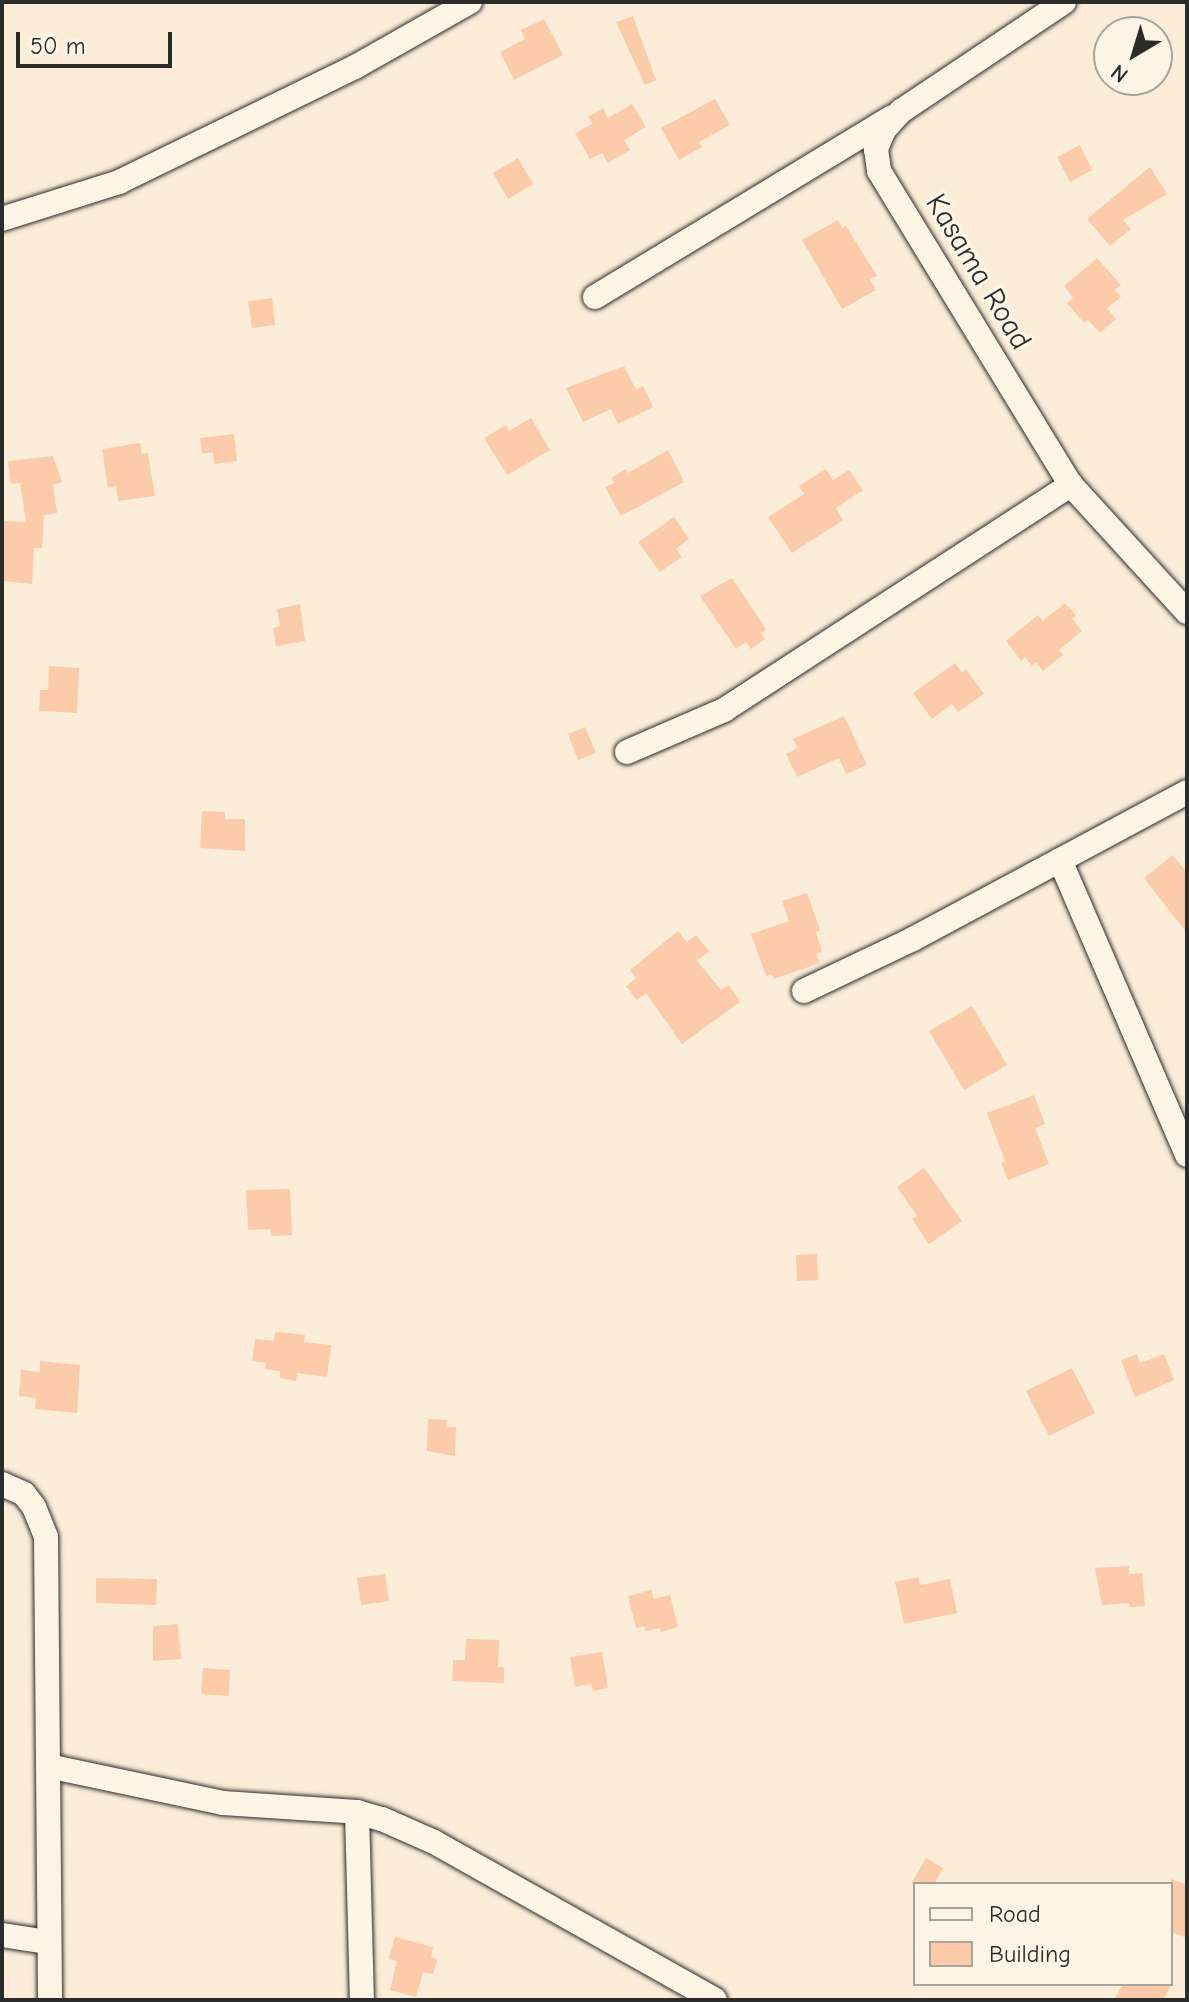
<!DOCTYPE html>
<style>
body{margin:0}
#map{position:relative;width:1189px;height:2002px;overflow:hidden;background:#fcedd9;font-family:"Comic Neue",sans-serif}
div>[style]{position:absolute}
.building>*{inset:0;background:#fbcbaa}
.roads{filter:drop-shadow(0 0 2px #2b2b2b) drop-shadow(0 0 2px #2b2b2b)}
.minor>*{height:24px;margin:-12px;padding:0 12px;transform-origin:12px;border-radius:12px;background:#fcf5e5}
span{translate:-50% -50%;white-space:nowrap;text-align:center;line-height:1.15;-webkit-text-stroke:7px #fcf5e5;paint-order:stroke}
.street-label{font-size:30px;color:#2b2b2b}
.frame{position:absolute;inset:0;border:4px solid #2b2b2b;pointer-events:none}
.legend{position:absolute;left:913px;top:1882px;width:260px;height:104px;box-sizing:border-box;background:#fcf5e5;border:2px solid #a8a49b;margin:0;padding:10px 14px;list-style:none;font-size:24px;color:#2b2b2b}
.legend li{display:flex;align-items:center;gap:16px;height:40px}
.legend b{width:40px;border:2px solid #a8a49b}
.north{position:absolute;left:1093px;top:16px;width:80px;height:80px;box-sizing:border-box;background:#fcf5e5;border:2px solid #a8a49b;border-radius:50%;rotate:218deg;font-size:22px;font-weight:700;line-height:32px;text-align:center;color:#2b2b2b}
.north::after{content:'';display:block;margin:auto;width:28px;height:36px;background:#2b2b2b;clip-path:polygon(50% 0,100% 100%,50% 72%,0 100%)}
.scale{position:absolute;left:16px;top:32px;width:156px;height:36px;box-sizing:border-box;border:4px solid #2b2b2b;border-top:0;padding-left:10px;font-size:24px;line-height:28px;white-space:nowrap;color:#2b2b2b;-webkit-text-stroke:6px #fcf5e5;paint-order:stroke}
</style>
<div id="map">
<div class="building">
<i style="clip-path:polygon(633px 16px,656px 80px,645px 85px,616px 22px)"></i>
<i style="clip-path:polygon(544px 19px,563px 55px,514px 80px,500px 52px,525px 39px,521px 30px)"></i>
<i style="clip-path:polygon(715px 99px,730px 125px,699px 142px,702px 147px,679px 160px,661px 128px)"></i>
<i style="clip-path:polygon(632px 104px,646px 127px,624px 140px,630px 150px,608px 163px,602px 153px,590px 159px,575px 133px,592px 124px,588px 117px,603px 108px,608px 118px)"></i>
<i style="clip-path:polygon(1080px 145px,1092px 170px,1070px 182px,1057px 157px)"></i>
<i style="clip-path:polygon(518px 158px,533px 184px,508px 199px,493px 173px)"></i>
<i style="clip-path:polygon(1150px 167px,1167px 194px,1123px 220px,1131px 229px,1110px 246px,1087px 219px)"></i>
<i style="clip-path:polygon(838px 220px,842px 228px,846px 226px,877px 276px,870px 279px,876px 290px,842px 309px,802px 240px)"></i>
<i style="clip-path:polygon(1097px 258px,1121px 285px,1115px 290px,1121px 297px,1107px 308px,1116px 319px,1100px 333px,1088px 320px,1084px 323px,1067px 303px,1073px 298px,1064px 286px)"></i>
<i style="clip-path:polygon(272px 298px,275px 325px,252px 328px,248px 301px)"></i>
<i style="clip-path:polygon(624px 366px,636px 390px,643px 386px,653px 407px,618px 424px,611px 409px,583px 422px,566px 388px)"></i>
<i style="clip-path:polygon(531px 418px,550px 450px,507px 475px,484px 438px,506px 425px,509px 431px)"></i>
<i style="clip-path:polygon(234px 434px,237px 461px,214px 464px,213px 452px,202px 454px,200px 438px)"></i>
<i style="clip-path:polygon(140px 443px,142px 454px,148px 453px,155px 496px,118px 501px,116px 486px,108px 488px,102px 449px)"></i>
<i style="clip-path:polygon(668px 450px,684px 482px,621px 516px,605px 487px,614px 483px,611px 478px,626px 469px,628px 473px)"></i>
<i style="clip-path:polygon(53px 456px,62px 483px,53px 484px,57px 513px,44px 515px,42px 548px,34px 548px,32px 584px,2px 581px,2px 521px,26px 522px,20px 483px,11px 484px,8px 461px)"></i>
<i style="clip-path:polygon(826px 469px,833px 480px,849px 470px,863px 490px,836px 508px,843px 520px,792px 553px,768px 517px,804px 494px,799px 486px)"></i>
<i style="clip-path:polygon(674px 517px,689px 539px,676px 549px,682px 557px,660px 572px,638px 542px)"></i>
<i style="clip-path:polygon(732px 578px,766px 629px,761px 633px,765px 639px,751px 649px,746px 642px,736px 649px,700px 596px)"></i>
<i style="clip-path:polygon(1065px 603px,1076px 615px,1072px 619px,1082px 631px,1059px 650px,1063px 655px,1043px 671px,1036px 662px,1032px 666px,1025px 657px,1021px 661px,1006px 641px,1038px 615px,1043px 621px)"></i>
<i style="clip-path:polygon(300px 604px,305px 641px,276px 646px,273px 628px,280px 626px,277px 609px)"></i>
<i style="clip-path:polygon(955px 663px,962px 672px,966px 669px,984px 694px,958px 712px,952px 704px,932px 719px,913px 693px)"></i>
<i style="clip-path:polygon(49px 666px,79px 668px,77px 713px,39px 711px,40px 690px,48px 690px)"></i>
<i style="clip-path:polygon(844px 716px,867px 765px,846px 774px,839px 758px,797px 777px,786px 754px,798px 748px,793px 739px)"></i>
<i style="clip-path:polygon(585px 727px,596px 753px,578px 760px,568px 734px)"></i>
<i style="clip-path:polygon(202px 811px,225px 812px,225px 819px,245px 819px,245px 851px,200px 848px)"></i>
<i style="clip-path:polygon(1173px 855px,1187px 873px,1187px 933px,1144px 878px)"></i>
<i style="clip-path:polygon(807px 893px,820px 930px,816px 932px,822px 952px,816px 954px,820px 963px,774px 979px,772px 974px,766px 976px,751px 934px,789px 921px,782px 901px)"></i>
<i style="clip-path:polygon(678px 931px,687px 942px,696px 935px,709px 951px,697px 961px,721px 990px,729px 985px,740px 1002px,682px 1044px,646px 993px,637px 1000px,626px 986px,636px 978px,630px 970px)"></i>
<i style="clip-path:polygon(972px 1006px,1007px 1065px,964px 1090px,929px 1031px)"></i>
<i style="clip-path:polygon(1034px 1095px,1045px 1124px,1035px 1128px,1049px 1164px,1008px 1180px,1001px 1163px,1005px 1161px,987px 1113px)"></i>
<i style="clip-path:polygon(924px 1168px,962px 1221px,929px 1244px,912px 1219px,917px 1216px,897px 1187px)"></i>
<i style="clip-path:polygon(290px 1189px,292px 1235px,271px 1236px,270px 1229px,248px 1230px,246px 1190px)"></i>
<i style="clip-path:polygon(817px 1254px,818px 1280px,797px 1281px,796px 1255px)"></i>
<i style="clip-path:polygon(275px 1332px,305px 1335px,304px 1342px,331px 1345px,327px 1377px,297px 1373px,296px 1381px,280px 1378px,280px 1371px,265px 1369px,266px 1363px,252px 1361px,255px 1339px,274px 1341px)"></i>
<i style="clip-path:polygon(1137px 1354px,1140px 1363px,1164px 1354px,1174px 1380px,1135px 1397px,1121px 1360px)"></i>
<i style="clip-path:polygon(40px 1361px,80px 1365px,77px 1413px,35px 1409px,36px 1398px,19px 1396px,21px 1370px,40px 1372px)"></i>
<i style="clip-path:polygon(1072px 1368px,1095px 1413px,1049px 1436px,1026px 1391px)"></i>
<i style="clip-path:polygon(428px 1419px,447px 1420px,446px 1427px,456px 1427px,455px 1456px,427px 1451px)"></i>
<i style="clip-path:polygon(1129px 1566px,1129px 1574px,1142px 1573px,1145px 1606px,1129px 1607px,1129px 1603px,1102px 1605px,1095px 1568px)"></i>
<i style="clip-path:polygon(385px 1574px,389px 1601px,361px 1605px,357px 1578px)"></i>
<i style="clip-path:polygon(918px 1577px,920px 1585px,950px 1579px,957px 1613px,904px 1624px,895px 1582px)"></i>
<i style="clip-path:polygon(96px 1578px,157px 1579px,156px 1605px,96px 1603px)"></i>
<i style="clip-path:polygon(651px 1590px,654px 1599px,670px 1595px,678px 1627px,661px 1632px,660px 1628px,646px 1631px,644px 1626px,636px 1628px,628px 1596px)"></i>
<i style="clip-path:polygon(178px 1624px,181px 1659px,153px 1661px,153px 1626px)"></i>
<i style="clip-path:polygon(466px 1639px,499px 1640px,498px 1667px,504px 1667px,504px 1683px,452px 1681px,453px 1660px,465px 1660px)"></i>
<i style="clip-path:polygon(602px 1652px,608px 1688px,593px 1691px,591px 1684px,575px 1687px,570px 1657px)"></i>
<i style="clip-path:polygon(203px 1668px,230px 1670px,229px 1696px,201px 1694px)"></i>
<i style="clip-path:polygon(926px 1858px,943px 1868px,934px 1884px,911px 1884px)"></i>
<i style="clip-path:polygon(1171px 1879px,1187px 1885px,1187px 1938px,1171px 1932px)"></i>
<i style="clip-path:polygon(395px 1937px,433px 1947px,431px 1957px,437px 1959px,433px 1974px,423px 1972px,416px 1997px,390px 1990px,397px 1961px,389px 1959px)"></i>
<i style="clip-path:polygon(1123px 1984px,1172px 1984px,1163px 2000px,1114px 2000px)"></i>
</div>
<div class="roads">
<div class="minor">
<i style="left:1064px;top:2px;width:196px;rotate:146.2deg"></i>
<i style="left:901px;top:111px;width:25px;rotate:132deg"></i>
<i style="left:884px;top:130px;width:21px;rotate:113deg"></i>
<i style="left:876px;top:149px;width:22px;rotate:82deg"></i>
<i style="left:879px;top:171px;width:368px;rotate:58.6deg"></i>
<i style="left:1071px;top:485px;width:172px;rotate:47.6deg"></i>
<i style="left:2px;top:219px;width:123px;rotate:-17.5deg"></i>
<i style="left:119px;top:182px;width:263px;rotate:-26deg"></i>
<i style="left:355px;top:67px;width:132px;rotate:-29.5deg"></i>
<i style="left:595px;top:297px;width:347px;rotate:-31.2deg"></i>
<i style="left:627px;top:752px;width:106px;rotate:-23.4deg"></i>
<i style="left:724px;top:710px;width:414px;rotate:-33deg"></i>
<i style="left:1060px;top:860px;width:321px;rotate:66.7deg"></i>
<i style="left:804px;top:991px;width:121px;rotate:-25.5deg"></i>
<i style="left:913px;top:939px;width:311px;rotate:-28.2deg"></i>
<i style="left:2px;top:1484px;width:24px;rotate:24deg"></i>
<i style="left:24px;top:1494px;width:16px;rotate:52deg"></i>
<i style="left:34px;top:1507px;width:32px;rotate:68deg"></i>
<i style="left:46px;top:1537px;width:463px;rotate:89.5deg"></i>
<i style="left:48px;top:1766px;width:179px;rotate:11.9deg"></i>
<i style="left:223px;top:1803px;width:134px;rotate:3.8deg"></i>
<i style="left:357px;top:1812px;width:26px;rotate:16deg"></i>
<i style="left:382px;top:1819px;width:57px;rotate:23.9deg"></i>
<i style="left:434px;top:1842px;width:322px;rotate:29.3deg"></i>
<i style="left:357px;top:1812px;width:188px;rotate:88.5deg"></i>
<i style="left:2px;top:1935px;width:46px;rotate:8.8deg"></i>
</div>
</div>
<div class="street-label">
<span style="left:978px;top:272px;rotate:59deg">Kasama Road</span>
</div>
<div class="frame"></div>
<ul class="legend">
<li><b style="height:10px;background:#fcf5e5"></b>Road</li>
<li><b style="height:22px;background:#fbcbaa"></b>Building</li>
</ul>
<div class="north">N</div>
<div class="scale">50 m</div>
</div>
